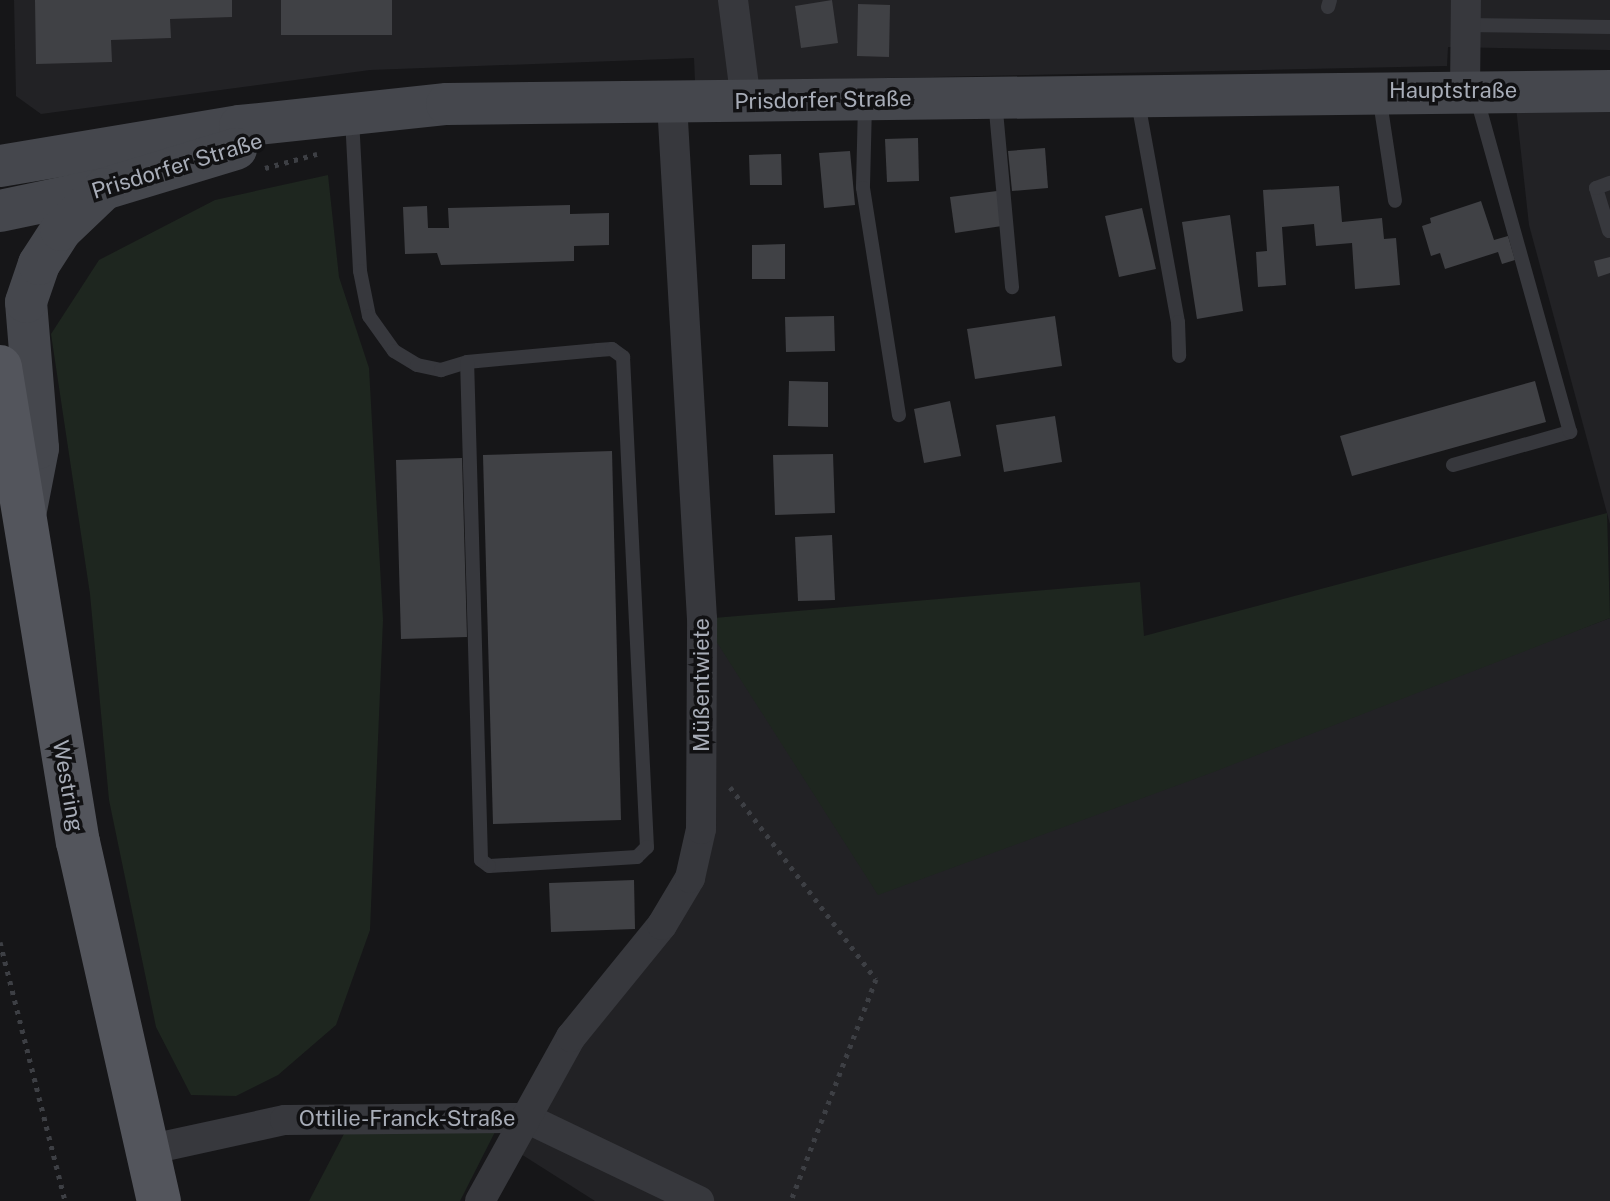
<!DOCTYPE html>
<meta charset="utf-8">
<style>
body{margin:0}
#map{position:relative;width:1610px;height:1201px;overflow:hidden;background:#161618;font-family:"Public Sans",sans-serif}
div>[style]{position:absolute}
.built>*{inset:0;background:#222225}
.green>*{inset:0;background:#1e261f}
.building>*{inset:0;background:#404145}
.path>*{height:5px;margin-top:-2.5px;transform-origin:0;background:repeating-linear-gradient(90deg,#3d3f44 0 4px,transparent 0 10px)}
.lane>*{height:14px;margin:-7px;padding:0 7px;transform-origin:7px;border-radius:7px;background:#37383d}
.street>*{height:30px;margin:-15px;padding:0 15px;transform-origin:15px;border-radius:15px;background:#37383d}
.secondary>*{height:42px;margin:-21px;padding:0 21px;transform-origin:21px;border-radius:21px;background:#45474d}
.primary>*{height:44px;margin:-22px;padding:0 22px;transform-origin:22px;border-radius:22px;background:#53555c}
span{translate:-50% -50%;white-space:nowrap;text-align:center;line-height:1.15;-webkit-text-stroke:7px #111113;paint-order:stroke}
.street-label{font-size:22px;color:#a8adb8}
</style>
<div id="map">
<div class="built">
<i style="clip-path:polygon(14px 0,1610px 0,1610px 50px,1448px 47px,1447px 66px,695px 82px,694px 58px,370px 70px,41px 114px,16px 96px)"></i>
<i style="clip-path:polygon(1516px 107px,1610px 108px,1610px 524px,1529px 225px)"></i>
<i style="clip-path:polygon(1610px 618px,1610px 1201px,595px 1201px,513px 1149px,674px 892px,689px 820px,702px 619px,1471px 670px)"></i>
</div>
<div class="green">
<i style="clip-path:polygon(328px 175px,339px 277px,369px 368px,383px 620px,370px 930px,336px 1025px,278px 1075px,236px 1096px,191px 1095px,156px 1027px,109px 800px,90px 594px,51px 334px,99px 260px,215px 200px)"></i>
<i style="clip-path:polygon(1607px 513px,1610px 618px,1211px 773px,878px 895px,702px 619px,1140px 582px,1144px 636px)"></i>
<i style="clip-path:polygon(346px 1130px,496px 1130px,460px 1201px,309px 1201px)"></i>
</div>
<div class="building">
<i style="clip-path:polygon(35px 0,232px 0,232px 17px,170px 19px,171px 38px,111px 40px,112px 62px,36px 64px)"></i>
<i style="clip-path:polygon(281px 0,392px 0,392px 35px,281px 35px)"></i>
<i style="clip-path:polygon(832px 0,838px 43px,801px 48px,795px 6px)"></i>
<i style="clip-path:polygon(858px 4px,890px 5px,889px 57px,857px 56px)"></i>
<i style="clip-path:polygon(918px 138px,919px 181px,887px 182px,885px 139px)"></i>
<i style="clip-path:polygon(1045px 148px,1048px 188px,1012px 191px,1008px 151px)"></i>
<i style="clip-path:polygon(850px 151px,855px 205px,824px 208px,819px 153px)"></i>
<i style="clip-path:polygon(781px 154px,782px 185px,750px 185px,749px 155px)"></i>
<i style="clip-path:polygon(1339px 186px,1342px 222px,1382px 218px,1384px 239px,1396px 238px,1400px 285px,1355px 289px,1352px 243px,1316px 246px,1314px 224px,1282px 227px,1286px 285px,1258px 287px,1256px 252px,1267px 251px,1263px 190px)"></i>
<i style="clip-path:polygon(997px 191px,1002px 226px,955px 233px,950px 197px)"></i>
<i style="clip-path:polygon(1481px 201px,1494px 240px,1508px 236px,1515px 260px,1502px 264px,1498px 252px,1445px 269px,1440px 253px,1431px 256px,1422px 226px,1431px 223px,1430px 218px)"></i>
<i style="clip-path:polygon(570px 205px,570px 214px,609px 213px,609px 245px,574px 246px,574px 261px,441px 265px,437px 253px,405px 254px,403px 207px,427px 206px,428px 228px,449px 228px,448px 208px)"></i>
<i style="clip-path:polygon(1142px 208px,1156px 269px,1119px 277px,1105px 216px)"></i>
<i style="clip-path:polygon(1230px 215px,1243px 311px,1197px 319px,1182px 222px)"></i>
<i style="clip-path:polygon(785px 244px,785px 279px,752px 279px,752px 245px)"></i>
<i style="clip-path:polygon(1610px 257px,1610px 273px,1598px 277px,1594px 261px)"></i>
<i style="clip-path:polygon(834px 316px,835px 351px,786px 352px,785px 317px)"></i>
<i style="clip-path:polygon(1055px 316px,1062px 366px,975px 379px,967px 329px)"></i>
<i style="clip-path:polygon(789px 381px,828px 382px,828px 427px,788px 426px)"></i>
<i style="clip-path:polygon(1535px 381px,1546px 422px,1352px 476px,1340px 436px)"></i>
<i style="clip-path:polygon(950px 401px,961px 456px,924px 463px,914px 409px)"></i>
<i style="clip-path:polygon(1055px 416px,1062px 462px,1004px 472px,996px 425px)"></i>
<i style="clip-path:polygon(612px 451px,621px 820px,493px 824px,483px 455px)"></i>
<i style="clip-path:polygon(833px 454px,835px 513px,775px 515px,773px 455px)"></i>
<i style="clip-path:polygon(462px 458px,467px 637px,401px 639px,396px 460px)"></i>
<i style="clip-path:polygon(832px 535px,835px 600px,798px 601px,795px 537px)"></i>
<i style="clip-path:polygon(634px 880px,635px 929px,551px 932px,549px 883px)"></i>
</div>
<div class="path">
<i style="left:265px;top:168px;width:54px;rotate:-15.1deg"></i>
<i style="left:730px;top:787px;width:241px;rotate:52.8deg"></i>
<i style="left:876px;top:979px;width:238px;rotate:111deg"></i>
<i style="left:0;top:942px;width:267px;rotate:75.9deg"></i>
</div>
<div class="lane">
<i style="left:1328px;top:7px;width:7px;rotate:-74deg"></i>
<i style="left:1466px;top:25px;width:144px;rotate:0.8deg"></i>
<i style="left:1379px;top:95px;width:107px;rotate:81.4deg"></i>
<i style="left:995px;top:100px;width:188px;rotate:84.8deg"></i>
<i style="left:1138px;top:102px;width:224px;rotate:79.7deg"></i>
<i style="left:1178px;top:322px;width:34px;rotate:88deg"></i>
<i style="left:865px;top:104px;width:84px;rotate:91.4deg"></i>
<i style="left:863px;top:188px;width:230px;rotate:81deg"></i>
<i style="left:352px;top:118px;width:153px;rotate:87deg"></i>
<i style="left:360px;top:271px;width:46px;rotate:78.7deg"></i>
<i style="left:369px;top:316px;width:43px;rotate:54.5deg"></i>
<i style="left:394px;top:351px;width:27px;rotate:31deg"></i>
<i style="left:417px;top:365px;width:25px;rotate:12deg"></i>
<i style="left:441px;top:370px;width:27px;rotate:-17deg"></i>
<i style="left:467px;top:362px;width:132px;rotate:-5.2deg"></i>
<i style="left:598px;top:350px;width:14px;rotate:-4deg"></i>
<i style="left:612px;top:349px;width:14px;rotate:36deg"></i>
<i style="left:623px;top:357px;width:491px;rotate:87.2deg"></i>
<i style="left:647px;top:847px;width:14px;rotate:135deg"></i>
<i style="left:637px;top:857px;width:148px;rotate:176.5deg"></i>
<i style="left:489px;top:866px;width:10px;rotate:-143deg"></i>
<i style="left:481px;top:860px;width:498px;rotate:-91.6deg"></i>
<i style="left:1609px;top:231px;width:45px;rotate:-106.8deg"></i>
<i style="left:1596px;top:188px;width:15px;rotate:-20deg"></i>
<i style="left:1453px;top:465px;width:122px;rotate:-15.8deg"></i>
<i style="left:1570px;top:432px;width:350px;rotate:-105.6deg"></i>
</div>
<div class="street">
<i style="left:733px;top:0;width:103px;rotate:82.7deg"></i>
<i style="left:1465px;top:91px;width:91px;rotate:-89.4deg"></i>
<i style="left:147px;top:1150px;width:141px;rotate:-12.3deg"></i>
<i style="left:285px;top:1120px;width:241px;rotate:-0.5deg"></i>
<i style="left:526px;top:1118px;width:192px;rotate:25.6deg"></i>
<i style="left:480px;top:1201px;width:188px;rotate:-61deg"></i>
<i style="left:571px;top:1037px;width:144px;rotate:-50.9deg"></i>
<i style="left:662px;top:925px;width:55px;rotate:-59.2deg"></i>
<i style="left:690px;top:878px;width:50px;rotate:-77.3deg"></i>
<i style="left:701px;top:829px;width:210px;rotate:-89.7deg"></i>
<i style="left:702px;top:619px;width:516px;rotate:-93.33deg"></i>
</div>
<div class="secondary">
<i style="left:0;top:166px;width:243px;rotate:-9.5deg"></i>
<i style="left:240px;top:126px;width:208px;rotate:-6.1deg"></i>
<i style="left:447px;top:104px;width:1163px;rotate:-0.64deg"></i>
<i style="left:0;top:211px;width:106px;rotate:-11.9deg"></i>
<i style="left:104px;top:189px;width:138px;rotate:-16.9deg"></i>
<i style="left:26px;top:510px;width:63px;rotate:-79deg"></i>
<i style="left:38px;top:448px;width:146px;rotate:-94.7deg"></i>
<i style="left:26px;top:302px;width:40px;rotate:-71.1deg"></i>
<i style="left:39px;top:264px;width:40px;rotate:-57.1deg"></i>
<i style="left:61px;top:230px;width:59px;rotate:-43.6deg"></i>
</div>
<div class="primary">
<i style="left:0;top:367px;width:481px;rotate:80.7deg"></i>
<i style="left:78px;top:842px;width:368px;rotate:77.3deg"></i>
</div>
<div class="street-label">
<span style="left:1453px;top:91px">Hauptstraße</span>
<span style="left:823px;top:100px;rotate:-1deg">Prisdorfer Straße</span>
<span style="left:177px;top:166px;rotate:-17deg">Prisdorfer Straße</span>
<span style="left:702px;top:685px;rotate:-90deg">Müßentwiete</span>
<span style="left:68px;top:786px;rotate:80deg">Westring</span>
<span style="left:407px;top:1119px">Ottilie-Franck-Straße</span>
</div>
</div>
